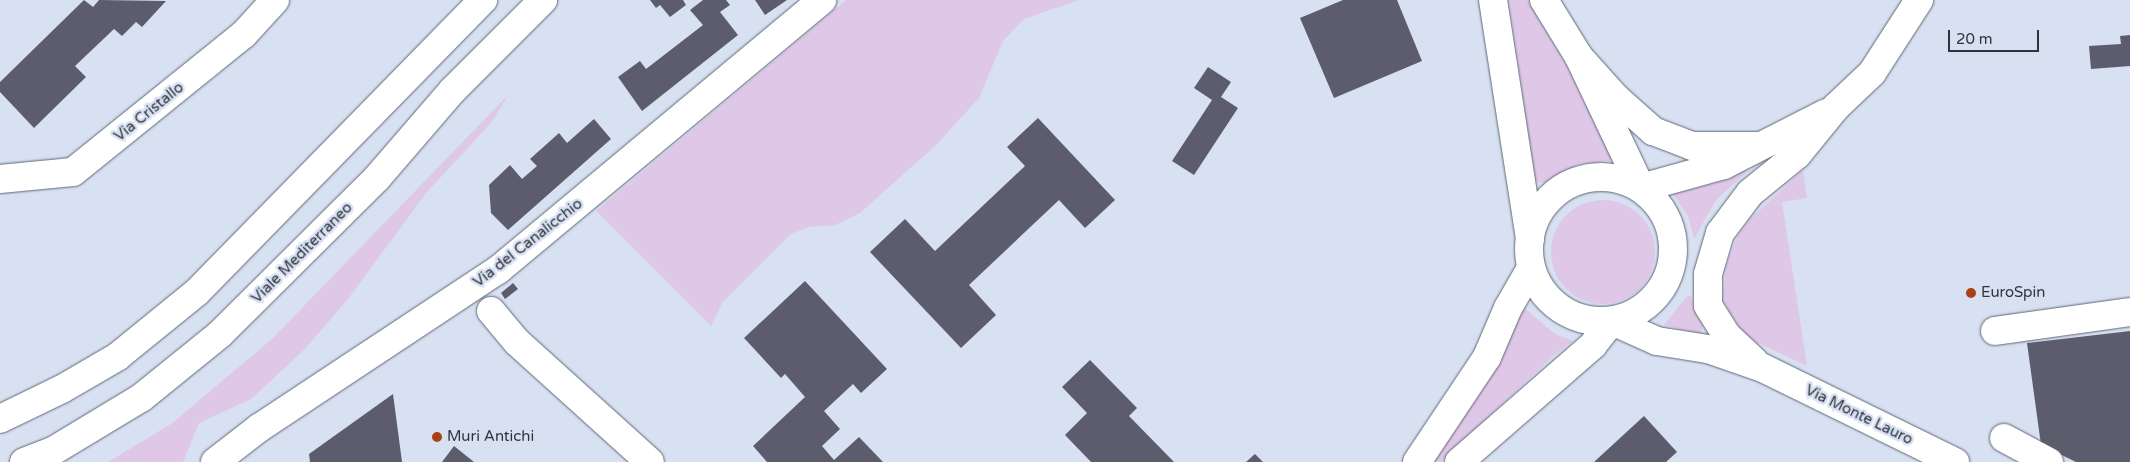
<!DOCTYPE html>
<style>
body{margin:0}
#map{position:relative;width:2130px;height:462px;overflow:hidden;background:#d7e1f2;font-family:"Varela Round",sans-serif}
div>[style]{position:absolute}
.green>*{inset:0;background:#dfc7e7}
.round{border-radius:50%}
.building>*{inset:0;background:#5d5c6c}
.roads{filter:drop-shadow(0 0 1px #5e6775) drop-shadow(0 0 1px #5e6775)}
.minor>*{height:28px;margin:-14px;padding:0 14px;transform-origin:14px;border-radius:14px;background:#fff}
.major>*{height:28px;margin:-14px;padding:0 14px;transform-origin:14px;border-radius:14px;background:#fff}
.major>.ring{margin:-14px;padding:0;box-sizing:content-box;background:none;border:28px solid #fff;border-radius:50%}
.highway>*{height:28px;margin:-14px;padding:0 14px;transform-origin:14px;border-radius:14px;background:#fff}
.dots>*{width:14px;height:14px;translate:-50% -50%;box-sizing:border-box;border:2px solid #d7e1f2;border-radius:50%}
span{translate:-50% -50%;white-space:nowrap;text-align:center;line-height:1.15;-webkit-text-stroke:5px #d7e1f2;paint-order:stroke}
.street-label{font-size:15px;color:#2f333a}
.poi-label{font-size:15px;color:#2f333a}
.left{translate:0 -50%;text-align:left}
.scale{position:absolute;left:1948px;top:30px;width:91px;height:22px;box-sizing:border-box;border:2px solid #2f333a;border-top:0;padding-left:6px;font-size:15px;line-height:18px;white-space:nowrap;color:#2f333a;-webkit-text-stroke:4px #d7e1f2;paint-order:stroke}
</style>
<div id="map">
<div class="green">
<i style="clip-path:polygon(846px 0,1079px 0,1024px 19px,1003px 41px,979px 98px,937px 144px,860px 213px,835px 225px,809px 227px,791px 234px,722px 303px,711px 326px,596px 211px)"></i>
<i style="clip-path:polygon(1509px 0,1528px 0,1618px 152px,1617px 160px,1578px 164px,1544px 183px,1535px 181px)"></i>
<i style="clip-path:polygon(508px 95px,491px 123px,427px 192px,348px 299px,305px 349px,251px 399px,199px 423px,183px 462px,108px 462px,171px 424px,272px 339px)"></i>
<i style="clip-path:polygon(1745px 170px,1747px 172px,1716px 200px,1694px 239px,1688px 216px,1673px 194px,1675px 191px,1700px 187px)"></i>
<i style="clip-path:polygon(1803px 170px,1807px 198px,1782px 202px,1807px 366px,1754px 341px,1743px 332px,1726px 307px,1723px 296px,1726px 267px,1738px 235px,1750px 219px)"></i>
<i class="round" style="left:1551px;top:200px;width:104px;height:104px"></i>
<i style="clip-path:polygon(1687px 296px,1691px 296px,1703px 327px,1700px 334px,1664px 325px)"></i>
<i style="clip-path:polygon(1523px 307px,1555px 334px,1573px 341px,1554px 355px,1441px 462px,1434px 461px,1500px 362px)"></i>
</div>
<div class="building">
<i style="clip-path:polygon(84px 0,93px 7px,99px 0,166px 1px,142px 27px,136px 22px,122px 36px,114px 29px,75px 66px,86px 77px,34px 128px,0 92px,0 82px)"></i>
<i style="clip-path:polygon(650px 0,683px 0,686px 5px,670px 17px,660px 5px,656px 8px)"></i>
<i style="clip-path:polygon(703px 0,726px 0,730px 5px,720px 12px,738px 35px,642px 111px,618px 77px,640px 61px,646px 69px,703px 25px,690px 10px)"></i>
<i style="clip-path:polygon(755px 0,787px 0,765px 15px)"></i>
<i style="clip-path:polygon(1343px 0,1397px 0,1422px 61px,1334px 98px,1300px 18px)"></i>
<i style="clip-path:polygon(2130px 35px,2130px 66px,2091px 69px,2089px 46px,2121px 44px,2120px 36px)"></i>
<i style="clip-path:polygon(1208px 67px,1231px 82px,1221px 97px,1238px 108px,1194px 175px,1172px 161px,1212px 100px,1194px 88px)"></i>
<i style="clip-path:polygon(1038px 118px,1115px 200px,1085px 228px,1059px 200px,969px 285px,996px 315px,961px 348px,870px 252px,905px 219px,935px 251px,1025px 166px,1007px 147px)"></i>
<i style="clip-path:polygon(594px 119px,611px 139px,508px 230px,491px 213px,489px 185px,510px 165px,522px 179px,537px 166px,530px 159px,559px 133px,567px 143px)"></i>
<i style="clip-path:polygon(805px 281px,887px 369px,861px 393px,853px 384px,824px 411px,840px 429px,822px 446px,834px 460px,859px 437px,883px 462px,767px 462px,753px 446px,805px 397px,785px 374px,781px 378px,744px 338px)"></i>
<i style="clip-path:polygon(513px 283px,518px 289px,505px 299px,501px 293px)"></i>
<i style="clip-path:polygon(2130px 331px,2130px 462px,2076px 462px,2041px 445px,2027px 343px)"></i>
<i style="clip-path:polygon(1090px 360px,1137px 408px,1129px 416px,1174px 462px,1091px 462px,1065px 435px,1087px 413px,1062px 387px)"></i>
<i style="clip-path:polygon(393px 394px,402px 462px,310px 462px,309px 454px)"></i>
<i style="clip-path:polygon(1644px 416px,1677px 452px,1666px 462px,1594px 462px)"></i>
<i style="clip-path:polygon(454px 446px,474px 462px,442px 462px)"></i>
<i style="clip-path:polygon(1255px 454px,1263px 462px,1246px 462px)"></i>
</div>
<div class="roads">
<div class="minor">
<i style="left:0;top:179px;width:73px;rotate:-5.5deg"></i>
<i style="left:73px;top:172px;width:220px;rotate:-38.9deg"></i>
<i style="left:244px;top:34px;width:46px;rotate:-47.6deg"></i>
<i style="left:491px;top:311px;width:40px;rotate:50deg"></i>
<i style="left:517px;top:342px;width:179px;rotate:42.1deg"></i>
<i style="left:1995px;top:331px;width:136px;rotate:-8deg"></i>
<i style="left:2004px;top:438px;width:51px;rotate:28.1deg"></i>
<i style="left:215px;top:462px;width:56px;rotate:-37.7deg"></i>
<i style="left:259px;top:428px;width:287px;rotate:-33.5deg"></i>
<i style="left:498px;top:270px;width:422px;rotate:-39.8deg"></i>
</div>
<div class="major">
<i class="ring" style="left:1529px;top:177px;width:116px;height:116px"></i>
<i style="left:1641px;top:188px;width:86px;rotate:-15.5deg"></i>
<i style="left:1724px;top:165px;width:114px;rotate:-27deg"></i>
<i style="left:1754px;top:361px;width:37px;rotate:-137deg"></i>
<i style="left:1727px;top:336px;width:36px;rotate:-122deg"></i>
<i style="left:1708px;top:305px;width:31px;rotate:-90deg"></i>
<i style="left:1708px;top:274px;width:43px;rotate:-73.7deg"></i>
<i style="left:1720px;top:233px;width:50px;rotate:-53.1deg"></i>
<i style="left:1750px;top:193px;width:60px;rotate:-39deg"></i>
<i style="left:1797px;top:155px;width:62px;rotate:-50.9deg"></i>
<i style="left:1836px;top:107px;width:50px;rotate:-43.4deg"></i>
<i style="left:1872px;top:73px;width:87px;rotate:-57.2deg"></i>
<i style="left:1417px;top:462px;width:126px;rotate:-56.3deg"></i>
<i style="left:1487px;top:357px;width:53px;rotate:-66.8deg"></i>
<i style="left:1508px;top:308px;width:46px;rotate:-60.1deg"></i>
<i style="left:1459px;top:462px;width:178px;rotate:-41.1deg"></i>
<i style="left:1593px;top:345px;width:31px;rotate:-52deg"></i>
<i style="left:1612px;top:321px;width:49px;rotate:24deg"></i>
<i style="left:1657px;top:341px;width:52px;rotate:8.9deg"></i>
<i style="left:1708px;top:349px;width:58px;rotate:19.1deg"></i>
<i style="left:1763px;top:368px;width:214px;rotate:26.1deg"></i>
</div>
<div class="highway">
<i style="left:1493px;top:0;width:242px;rotate:81.2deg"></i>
<i style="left:1544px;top:0;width:67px;rotate:58.4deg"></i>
<i style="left:1579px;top:57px;width:145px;rotate:64.7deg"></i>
<i style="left:1579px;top:57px;width:55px;rotate:47.9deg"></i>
<i style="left:1616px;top:98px;width:50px;rotate:41.7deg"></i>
<i style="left:1653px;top:131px;width:42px;rotate:21deg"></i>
<i style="left:1692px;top:146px;width:67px"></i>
<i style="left:0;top:419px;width:69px;rotate:-25.8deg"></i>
<i style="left:62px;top:389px;width:64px;rotate:-30.2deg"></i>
<i style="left:117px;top:357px;width:103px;rotate:-39.1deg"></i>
<i style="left:197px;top:292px;width:409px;rotate:-45.6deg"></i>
<i style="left:24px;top:462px;width:31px;rotate:-21deg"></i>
<i style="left:53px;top:451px;width:103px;rotate:-31.1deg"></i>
<i style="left:141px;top:398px;width:102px;rotate:-39deg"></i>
<i style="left:220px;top:334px;width:221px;rotate:-44.8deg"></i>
<i style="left:377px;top:178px;width:115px;rotate:-49.2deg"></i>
<i style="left:452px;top:91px;width:129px;rotate:-45deg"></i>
</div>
</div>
<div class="dots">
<i style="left:1971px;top:293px;background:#a84216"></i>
<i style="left:437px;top:437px;background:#a84216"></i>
</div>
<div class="street-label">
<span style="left:149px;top:112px;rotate:-39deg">Via Cristallo</span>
<span style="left:528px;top:243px;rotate:-38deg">Via del Canalicchio</span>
<span style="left:302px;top:253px;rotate:-45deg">Viale Mediterraneo</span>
<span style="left:1859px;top:415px;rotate:26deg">Via Monte Lauro</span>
</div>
<div class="poi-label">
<span class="left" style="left:1981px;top:293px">EuroSpin</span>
<span class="left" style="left:447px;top:437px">Muri Antichi</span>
</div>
<div class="scale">20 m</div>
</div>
